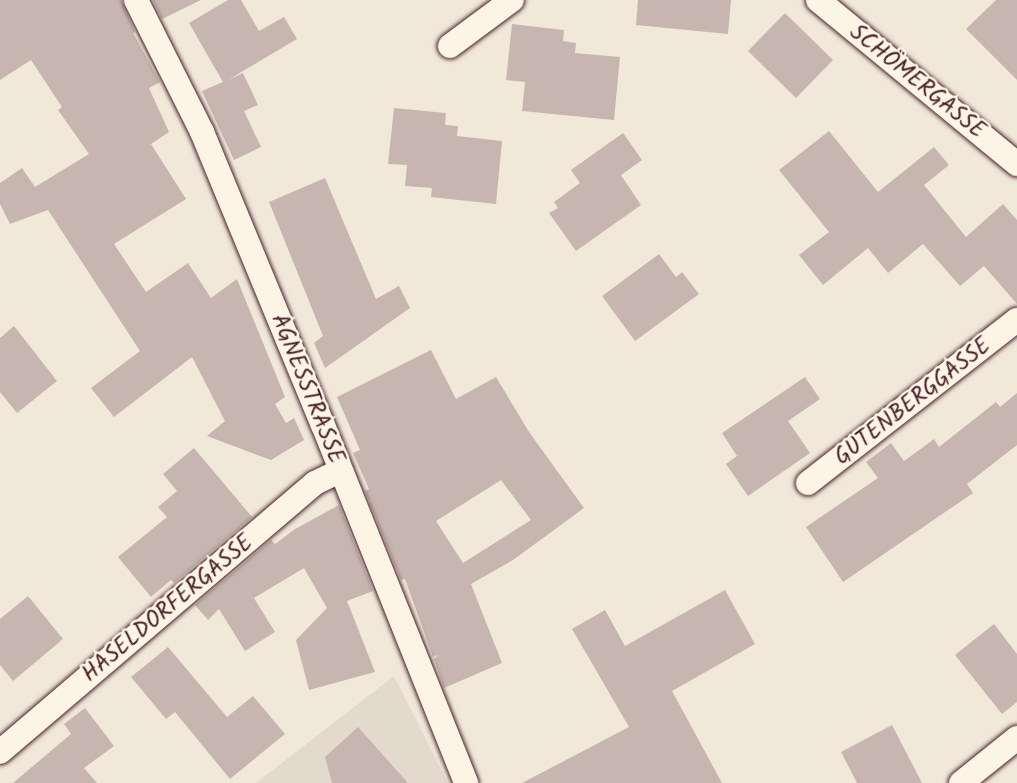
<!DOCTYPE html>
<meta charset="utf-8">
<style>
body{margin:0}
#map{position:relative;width:1017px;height:783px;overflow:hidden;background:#f1e8da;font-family:Kalam,sans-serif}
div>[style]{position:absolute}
.built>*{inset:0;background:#e4d9cd}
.building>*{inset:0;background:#c7b6af}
.roads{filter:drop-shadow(0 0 2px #4a1f2b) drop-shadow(0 0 2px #4a1f2b)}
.minor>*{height:24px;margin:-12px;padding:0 12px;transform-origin:12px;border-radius:12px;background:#fcf5e5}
span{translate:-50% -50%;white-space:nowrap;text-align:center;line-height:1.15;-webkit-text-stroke:5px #fcf5e5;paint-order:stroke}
.street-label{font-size:23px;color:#4a1f2b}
</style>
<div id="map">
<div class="built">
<i style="clip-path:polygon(394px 676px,448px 783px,256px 783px)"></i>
</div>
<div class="building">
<i style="clip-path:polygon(0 0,121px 0,135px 32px,133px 33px,160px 82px,149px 88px,169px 132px,151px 144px,186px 199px,114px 244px,146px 292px,188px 263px,211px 298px,237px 279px,285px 397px,275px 404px,286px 423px,294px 418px,304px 440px,271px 460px,207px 436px,225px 421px,192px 357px,114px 417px,91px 388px,140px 351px,48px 210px,10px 224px,0 204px,0 183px,22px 168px,35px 187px,89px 154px,58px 110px,62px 107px,31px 60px,0 80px)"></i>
<i style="clip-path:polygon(153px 0,201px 0,162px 19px)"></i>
<i style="clip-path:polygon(228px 0,241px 0,259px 31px,284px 17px,297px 39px,228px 80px,243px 73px,258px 105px,244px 111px,261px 147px,234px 160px,202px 91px,223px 82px,189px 23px)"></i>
<i style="clip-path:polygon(638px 0,731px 0,728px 34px,636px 25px)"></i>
<i style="clip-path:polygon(996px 0,1017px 0,1017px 80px,966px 29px)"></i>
<i style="clip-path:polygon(785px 13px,833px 60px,796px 98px,748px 51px)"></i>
<i style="clip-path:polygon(512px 24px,564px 30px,563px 41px,576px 43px,575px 53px,620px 57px,614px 120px,522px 111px,525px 82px,506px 80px)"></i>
<i style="clip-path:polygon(394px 108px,446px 113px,445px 125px,458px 126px,457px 136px,502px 141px,496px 204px,431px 197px,432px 188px,405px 186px,407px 165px,388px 164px)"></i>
<i style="clip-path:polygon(829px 131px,878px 192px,934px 147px,949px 165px,924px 185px,966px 237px,1003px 204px,1017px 220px,1017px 304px,984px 266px,960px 286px,923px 244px,888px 273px,868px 248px,823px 285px,799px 255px,829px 232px,779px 170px)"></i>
<i style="clip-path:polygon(623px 133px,642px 160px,621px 175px,641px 205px,576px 251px,549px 213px,558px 208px,554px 202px,580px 183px,571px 170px)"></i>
<i style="clip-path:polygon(325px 178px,376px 299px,399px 286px,410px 308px,325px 368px,314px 343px,323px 336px,269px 202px)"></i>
<i style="clip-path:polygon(659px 254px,676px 277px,682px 272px,699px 294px,635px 341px,602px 296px)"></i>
<i style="clip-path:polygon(14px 326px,57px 381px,17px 413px,0 392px,0 338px)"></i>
<i style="clip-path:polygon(evenodd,431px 350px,456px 399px,496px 377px,529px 432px,584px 508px,513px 560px,471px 584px,502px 663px,444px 688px,434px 659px,438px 655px,433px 657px,405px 579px,401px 580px,365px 491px,369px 489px,353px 453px,360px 450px,337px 397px,431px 350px,501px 480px,531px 520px,463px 563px,436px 521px,501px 480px)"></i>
<i style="clip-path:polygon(805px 377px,820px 399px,788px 421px,810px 453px,748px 496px,726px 464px,737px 456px,722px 433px)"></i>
<i style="clip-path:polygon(1017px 393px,1017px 445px,967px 484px,973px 493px,843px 582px,806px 527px,878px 478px,866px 462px,891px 443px,904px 461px,934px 439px,939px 447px,996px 402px,1000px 407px)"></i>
<i style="clip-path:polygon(194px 448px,252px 517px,174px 583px,171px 580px,151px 597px,118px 557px,167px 517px,158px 507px,177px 491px,163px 474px)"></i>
<i style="clip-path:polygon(339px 505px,373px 591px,347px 601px,375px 672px,309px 690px,296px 640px,327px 608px,304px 568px,254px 598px,275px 632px,245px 651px,219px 609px,208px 620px,195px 605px,271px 540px,275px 544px,295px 529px)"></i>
<i style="clip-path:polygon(725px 590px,755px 644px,672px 691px,722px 783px,522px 783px,629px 727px,572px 629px,605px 610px,625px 646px)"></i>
<i style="clip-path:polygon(28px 596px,63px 639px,13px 681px,0 665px,0 619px)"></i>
<i style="clip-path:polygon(994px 624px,1017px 654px,1017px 702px,1002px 714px,955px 655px)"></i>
<i style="clip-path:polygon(168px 647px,227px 717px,253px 696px,285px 734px,230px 779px,175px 712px,166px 719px,131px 677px)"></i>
<i style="clip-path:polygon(85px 708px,114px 746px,84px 768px,97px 783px,13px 783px,71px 734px,64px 724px)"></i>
<i style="clip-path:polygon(892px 725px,922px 783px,857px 783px,841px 752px)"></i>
<i style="clip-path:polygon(358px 727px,408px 783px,332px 783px,325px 757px)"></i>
</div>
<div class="roads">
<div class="minor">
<i style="left:136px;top:0;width:148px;rotate:63.4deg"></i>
<i style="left:202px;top:132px;width:317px;rotate:67.6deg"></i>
<i style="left:323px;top:425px;width:386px;rotate:68.2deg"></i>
<i style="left:818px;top:0;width:258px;rotate:39.5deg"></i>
<i style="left:450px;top:46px;width:77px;rotate:-36.6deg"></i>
<i style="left:808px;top:483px;width:265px;rotate:-38deg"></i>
<i style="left:0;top:752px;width:414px;rotate:-40.5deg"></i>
<i style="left:315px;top:483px;width:28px;rotate:-26deg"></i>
<i style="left:961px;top:783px;width:72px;rotate:-38.8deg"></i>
</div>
</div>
<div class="street-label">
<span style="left:917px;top:82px;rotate:39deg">SCHÖMERGASSE</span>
<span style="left:307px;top:389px;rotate:68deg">AGNESSTRASSE</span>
<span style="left:913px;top:402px;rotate:-38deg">GUTENBERGGASSE</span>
<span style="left:168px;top:609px;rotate:-40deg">HASELDORFERGASSE</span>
</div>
</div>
